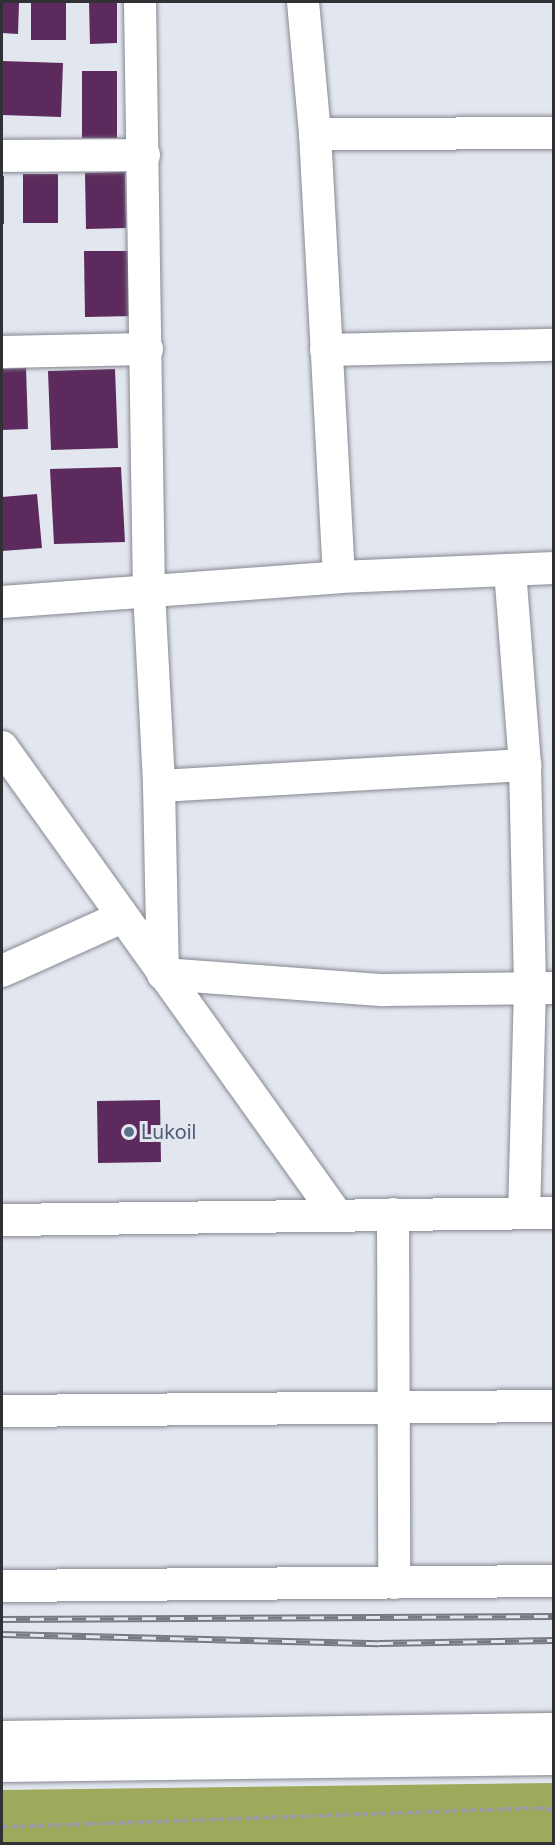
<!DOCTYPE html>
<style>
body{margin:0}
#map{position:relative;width:555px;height:1845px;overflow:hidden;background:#e2e6ef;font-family:Inter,sans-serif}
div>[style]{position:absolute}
.forest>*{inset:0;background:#9ea95c}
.building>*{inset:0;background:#5c2a5c}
.path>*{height:4px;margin-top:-2px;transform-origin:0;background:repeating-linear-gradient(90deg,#989ba2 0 6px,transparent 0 9px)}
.roads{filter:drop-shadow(0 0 2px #858890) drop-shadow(0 0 2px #858890)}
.minor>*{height:32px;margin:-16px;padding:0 16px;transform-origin:16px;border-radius:16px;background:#fff}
.rail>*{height:7px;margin-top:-3.5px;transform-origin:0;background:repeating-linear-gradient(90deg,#e2e6ef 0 14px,#777a7f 0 28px);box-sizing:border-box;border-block:2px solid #777a7f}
.dots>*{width:16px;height:16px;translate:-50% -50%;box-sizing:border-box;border:3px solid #e2e6ef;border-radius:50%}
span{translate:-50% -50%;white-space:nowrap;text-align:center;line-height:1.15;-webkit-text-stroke:6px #e2e6ef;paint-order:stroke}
.service-label{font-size:20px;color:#4e5e75}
.left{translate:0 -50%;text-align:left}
.frame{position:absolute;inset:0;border:3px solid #303134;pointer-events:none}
</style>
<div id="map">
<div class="forest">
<i style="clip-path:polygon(553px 1783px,553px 1843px,2px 1843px,2px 1790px)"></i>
</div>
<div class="building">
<i style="clip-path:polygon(2px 2px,19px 2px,18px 34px,2px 33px)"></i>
<i style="clip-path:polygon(31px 2px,66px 2px,66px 40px,31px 40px)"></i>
<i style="clip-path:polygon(89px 2px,117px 2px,117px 43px,90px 44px)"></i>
<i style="clip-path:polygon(2px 61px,63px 63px,61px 117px,2px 115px)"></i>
<i style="clip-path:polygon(82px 71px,117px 71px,117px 138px,82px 138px)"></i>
<i style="clip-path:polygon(125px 172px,126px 228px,86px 229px,85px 173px)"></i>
<i style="clip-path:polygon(23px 174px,58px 174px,58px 223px,23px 223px)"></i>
<i style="clip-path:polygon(2px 176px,4px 176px,4px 224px,2px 224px)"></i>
<i style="clip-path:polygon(84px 251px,132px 251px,134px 316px,85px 317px)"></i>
<i style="clip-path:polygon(26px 368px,28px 429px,2px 430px,2px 369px)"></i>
<i style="clip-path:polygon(115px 369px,118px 448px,51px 450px,48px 371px)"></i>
<i style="clip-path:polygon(121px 467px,125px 542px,54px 544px,50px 469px)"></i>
<i style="clip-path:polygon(37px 494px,42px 548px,2px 551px,2px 497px)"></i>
<i style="clip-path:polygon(160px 1100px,161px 1162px,98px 1163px,97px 1101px)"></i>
</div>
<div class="path">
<i style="left:2px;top:1827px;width:535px;rotate:-2.03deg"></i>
<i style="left:537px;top:1808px;width:17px;rotate:7deg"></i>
</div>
<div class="roads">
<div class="minor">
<i style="left:140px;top:2px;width:590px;rotate:89.13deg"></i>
<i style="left:149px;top:592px;width:194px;rotate:87deg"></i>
<i style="left:159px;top:786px;width:188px;rotate:88.8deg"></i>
<i style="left:163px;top:974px;width:221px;rotate:4.2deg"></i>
<i style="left:383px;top:990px;width:171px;rotate:-0.7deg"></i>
<i style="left:303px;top:2px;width:133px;rotate:84.8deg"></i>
<i style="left:2px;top:156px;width:142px;rotate:-0.4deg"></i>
<i style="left:326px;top:350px;width:228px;rotate:-1.3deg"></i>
<i style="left:2px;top:352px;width:145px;rotate:-1.2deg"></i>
<i style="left:510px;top:570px;width:196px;rotate:85.6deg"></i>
<i style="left:525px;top:765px;width:222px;rotate:88.7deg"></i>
<i style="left:530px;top:987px;width:226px;rotate:91.5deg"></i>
<i style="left:339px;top:577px;width:444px;rotate:-93.1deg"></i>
<i style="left:315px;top:134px;width:239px;rotate:-0.2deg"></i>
<i style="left:2px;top:602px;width:338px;rotate:-4.2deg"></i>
<i style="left:339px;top:577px;width:215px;rotate:-2.4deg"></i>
<i style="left:2px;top:747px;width:574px;rotate:54.43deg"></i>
<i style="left:159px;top:786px;width:367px;rotate:-3.3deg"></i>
<i style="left:2px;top:971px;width:132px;rotate:-24.2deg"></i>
<i style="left:393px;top:1214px;width:369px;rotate:89.8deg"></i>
<i style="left:2px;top:1220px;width:552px;rotate:-0.73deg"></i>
<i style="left:2px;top:1411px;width:552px;rotate:-0.52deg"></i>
<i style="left:2px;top:1586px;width:552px;rotate:-0.52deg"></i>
<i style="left:2px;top:1737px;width:552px;rotate:-0.83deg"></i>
<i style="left:2px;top:1766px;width:552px;rotate:-0.73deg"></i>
</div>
</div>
<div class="rail">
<i style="left:2px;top:1619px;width:552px;rotate:-0.31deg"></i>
<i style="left:2px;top:1634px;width:377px;rotate:1.4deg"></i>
<i style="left:379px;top:1643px;width:175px;rotate:-1deg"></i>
</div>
<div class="dots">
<i style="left:129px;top:1132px;background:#5c6f8a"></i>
</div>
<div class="service-label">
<span class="left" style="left:141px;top:1132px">Lukoil</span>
</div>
<div class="frame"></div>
</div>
